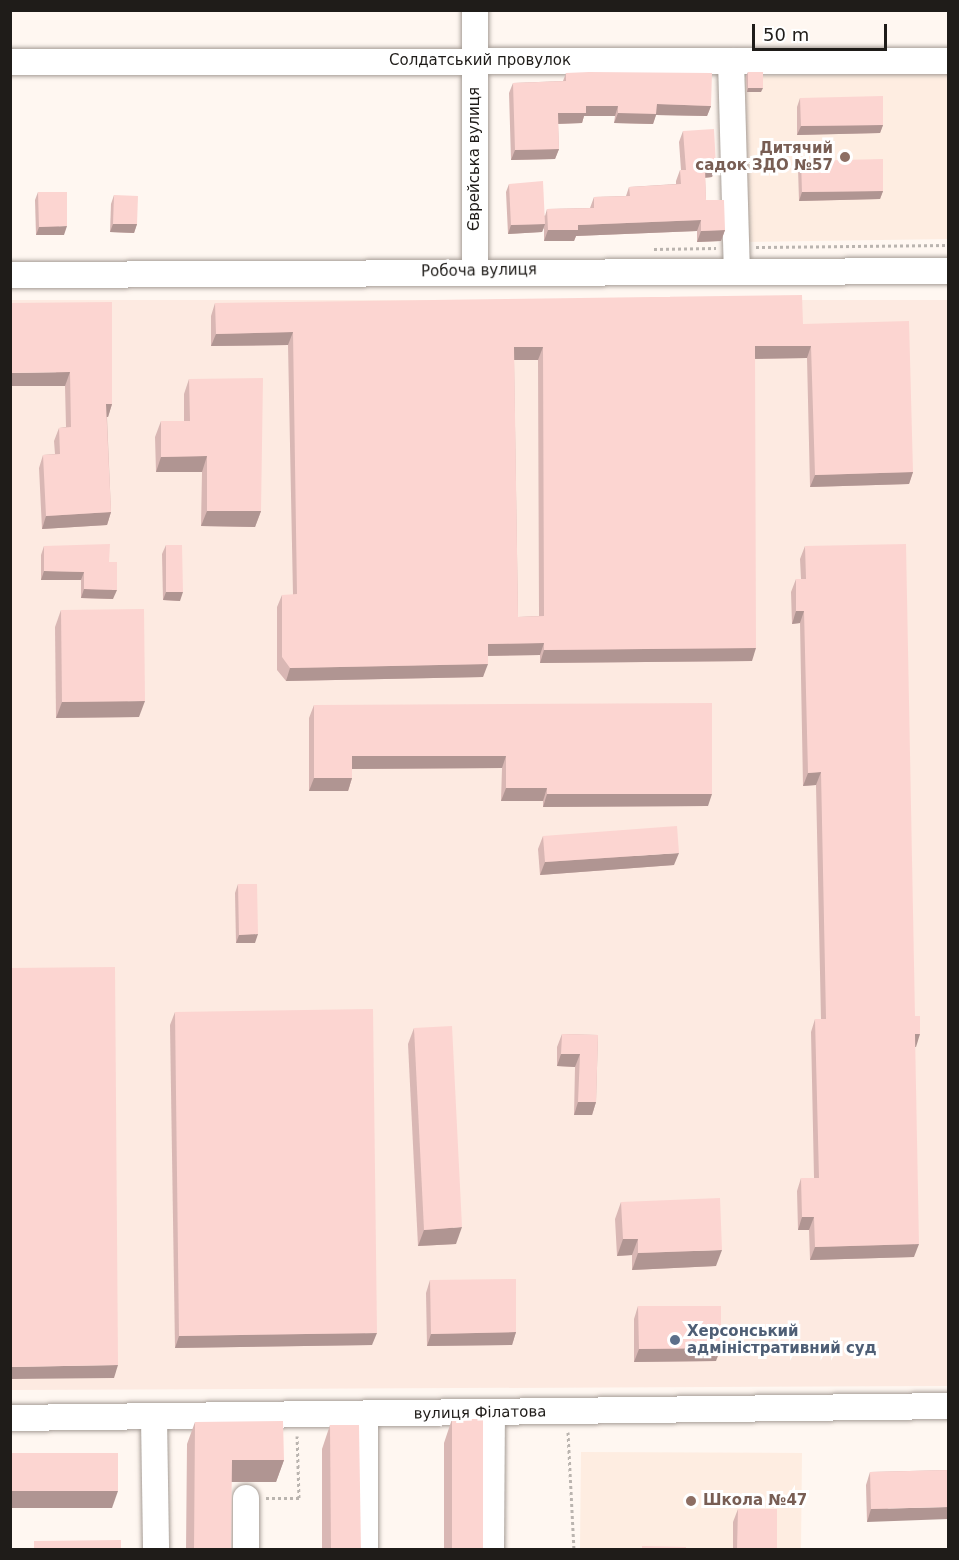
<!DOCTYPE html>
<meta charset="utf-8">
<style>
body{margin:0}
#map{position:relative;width:959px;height:1560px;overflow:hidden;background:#fff7f1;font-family:"DejaVu Sans",sans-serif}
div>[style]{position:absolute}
.built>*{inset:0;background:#feede1}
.industrial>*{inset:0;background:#fdeae1}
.path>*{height:3px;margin-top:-1.5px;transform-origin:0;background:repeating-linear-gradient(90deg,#bab4af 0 3px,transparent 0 6px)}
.roads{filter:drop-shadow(0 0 2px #a69d96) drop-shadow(0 0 2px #a69d96)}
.minor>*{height:26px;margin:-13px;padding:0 13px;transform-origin:13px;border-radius:13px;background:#fff}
.wall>*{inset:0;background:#d9b7b4}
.shaded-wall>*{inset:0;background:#b09592}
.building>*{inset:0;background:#fcd5d1}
.dots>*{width:16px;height:16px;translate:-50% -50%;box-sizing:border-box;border:3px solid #fff;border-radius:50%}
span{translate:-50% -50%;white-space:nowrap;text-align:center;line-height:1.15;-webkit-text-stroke:6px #fff;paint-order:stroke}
.street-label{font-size:15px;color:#1f1c19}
.education-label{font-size:15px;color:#785e54;font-weight:700}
.right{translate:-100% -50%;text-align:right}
.left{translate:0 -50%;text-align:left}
.service-label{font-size:15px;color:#4e5e75;font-weight:700}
.frame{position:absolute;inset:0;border:12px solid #1f1c19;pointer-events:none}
.scale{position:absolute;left:752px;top:24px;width:135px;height:27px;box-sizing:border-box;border:3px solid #1f1c19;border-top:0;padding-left:8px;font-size:18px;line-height:21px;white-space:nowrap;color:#1f1c19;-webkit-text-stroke:4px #fff;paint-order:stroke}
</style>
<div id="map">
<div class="built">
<i style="clip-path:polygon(947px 73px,948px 239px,744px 242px,742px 76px)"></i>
<i style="clip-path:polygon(581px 1452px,802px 1453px,801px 1549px,580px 1550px)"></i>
</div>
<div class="industrial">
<i style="clip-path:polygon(10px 300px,948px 300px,948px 1386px,11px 1390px)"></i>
</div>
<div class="path">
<i style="left:756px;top:247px;width:192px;rotate:-0.6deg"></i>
<i style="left:654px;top:249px;width:62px;rotate:-0.9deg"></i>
<i style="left:568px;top:1432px;width:118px;rotate:87.1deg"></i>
<i style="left:266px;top:1498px;width:33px"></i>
<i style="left:299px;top:1498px;width:62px;rotate:-91.8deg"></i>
</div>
<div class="roads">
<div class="minor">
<i style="left:475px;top:10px;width:261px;rotate:90deg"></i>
<i style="left:731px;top:61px;width:209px;rotate:88.4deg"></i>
<i style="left:10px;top:62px;width:938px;rotate:-0.06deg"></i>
<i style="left:10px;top:275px;width:938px;rotate:-0.24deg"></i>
<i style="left:10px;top:1418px;width:938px;rotate:-0.73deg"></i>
<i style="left:154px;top:1418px;width:132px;rotate:89.1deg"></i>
<i style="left:246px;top:1550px;width:52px;rotate:-90deg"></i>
<i style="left:365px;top:1550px;width:135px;rotate:-90deg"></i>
<i style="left:491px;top:1550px;width:137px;rotate:-89.6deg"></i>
</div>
</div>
<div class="wall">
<i style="clip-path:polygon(748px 72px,761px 92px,747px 92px,746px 76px)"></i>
<i style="clip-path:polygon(566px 73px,711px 106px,707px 116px,656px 115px,653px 124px,614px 123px,615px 116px,584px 116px,582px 123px,558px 124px,559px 149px,555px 159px,511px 160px,509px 93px,513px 83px,563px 81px)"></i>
<i style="clip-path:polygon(800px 98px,883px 125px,880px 133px,797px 135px,797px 107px)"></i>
<i style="clip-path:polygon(683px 131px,716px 166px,712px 177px,705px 178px,706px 200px,725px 230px,721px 241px,697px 242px,697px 231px,576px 236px,574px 241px,544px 241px,544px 228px,542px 232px,508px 234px,506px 192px,509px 184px,545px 216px,547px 209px,590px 208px,594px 197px,626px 196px,629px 187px,676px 184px,676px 181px,680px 170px,681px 170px,679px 142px)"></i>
<i style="clip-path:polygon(801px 161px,883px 191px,880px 199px,799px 201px,798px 169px)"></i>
<i style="clip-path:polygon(38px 192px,64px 235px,36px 235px,35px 200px)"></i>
<i style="clip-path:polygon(114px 195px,137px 224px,134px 233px,110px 232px,111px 204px)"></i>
<i style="clip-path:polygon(10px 303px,112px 404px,108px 417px,107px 417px,111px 512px,107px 525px,42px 529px,39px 468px,43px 455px,55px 454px,54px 441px,59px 428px,66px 427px,65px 386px)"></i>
<i style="clip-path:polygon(evenodd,215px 303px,803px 324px,913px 472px,909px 484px,810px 487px,807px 358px,755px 359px,752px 661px,540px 663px,540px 655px,488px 656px,483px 677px,286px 681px,277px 670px,277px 607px,282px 595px,293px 595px,288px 345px,211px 346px,211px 316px,215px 303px,514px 360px,538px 360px,539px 616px,518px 617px,514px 360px)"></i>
<i style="clip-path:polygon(189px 379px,261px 511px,255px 527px,201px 526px,202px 472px,156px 472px,155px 437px,161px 421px,184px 421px,184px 394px)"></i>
<i style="clip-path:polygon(166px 545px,180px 601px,163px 600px,162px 554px)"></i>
<i style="clip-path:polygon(44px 546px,109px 562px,113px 599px,81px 598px,81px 580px,41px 580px,41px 555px)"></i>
<i style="clip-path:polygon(805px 546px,916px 1047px,915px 1047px,914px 1257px,810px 1260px,809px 1230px,798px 1230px,797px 1191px,801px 1178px,814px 1178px,811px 1032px,815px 1019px,821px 1019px,816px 785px,803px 786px,800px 623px,792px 624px,791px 592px,796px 579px,801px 579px,800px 559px)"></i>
<i style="clip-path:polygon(61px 610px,139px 717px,56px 718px,55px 627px)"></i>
<i style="clip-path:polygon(314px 705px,708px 806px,543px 807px,543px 801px,501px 801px,502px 768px,352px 769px,352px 778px,348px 791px,309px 791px,309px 718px)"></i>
<i style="clip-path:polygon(543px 836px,674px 865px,540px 875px,538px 849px)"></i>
<i style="clip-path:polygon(238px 884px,255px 943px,236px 943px,235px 893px)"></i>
<i style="clip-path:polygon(175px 1012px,372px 1345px,175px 1348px,170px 1025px)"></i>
<i style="clip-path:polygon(414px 1028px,456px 1244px,418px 1246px,408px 1044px)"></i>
<i style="clip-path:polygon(562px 1034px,598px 1035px,596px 1102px,592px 1115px,574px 1115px,575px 1067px,557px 1066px,557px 1047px)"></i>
<i style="clip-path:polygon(621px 1202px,716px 1266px,632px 1270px,632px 1255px,617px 1256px,615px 1219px)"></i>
<i style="clip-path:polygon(430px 1280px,516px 1332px,512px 1345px,427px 1346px,426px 1293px)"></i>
<i style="clip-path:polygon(638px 1306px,716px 1361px,634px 1362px,634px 1319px)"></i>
<i style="clip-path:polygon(452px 1419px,483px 1550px,444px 1550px,444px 1443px)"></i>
<i style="clip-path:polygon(195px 1422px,284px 1460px,276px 1482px,231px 1482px,231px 1550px,186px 1550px,187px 1444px)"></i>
<i style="clip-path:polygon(330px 1425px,361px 1550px,322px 1550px,322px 1449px)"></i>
<i style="clip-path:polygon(948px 1470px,867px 1522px,866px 1485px,870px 1472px)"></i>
<i style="clip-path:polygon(738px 1509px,777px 1550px,733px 1550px,733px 1522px)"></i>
</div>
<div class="shaded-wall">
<i style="clip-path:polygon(748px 88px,763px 88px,761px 92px,747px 92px)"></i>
<i style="clip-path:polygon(657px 104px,711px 106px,707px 116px,656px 115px,653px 124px,614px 123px,618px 113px)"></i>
<i style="clip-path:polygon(586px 106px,618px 106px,615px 116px,584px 116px,582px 123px,554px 124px,558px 113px)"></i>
<i style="clip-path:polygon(883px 125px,880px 133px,797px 135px,801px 126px)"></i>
<i style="clip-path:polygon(559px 149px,555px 159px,511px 160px,515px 150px)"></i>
<i style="clip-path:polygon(716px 166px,712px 177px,701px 178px,705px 167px)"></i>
<i style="clip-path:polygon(883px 191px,880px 199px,799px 201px,802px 192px)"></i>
<i style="clip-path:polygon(701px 220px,697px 231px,576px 236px,574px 241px,544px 241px,548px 230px,578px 225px)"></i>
<i style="clip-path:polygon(113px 224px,137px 224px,134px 233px,110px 232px)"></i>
<i style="clip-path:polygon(545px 224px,542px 232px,508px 234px,511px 225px)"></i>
<i style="clip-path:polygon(67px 226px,64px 235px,36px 235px,39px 227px)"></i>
<i style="clip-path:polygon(725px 230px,721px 241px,697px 242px,701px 231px)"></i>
<i style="clip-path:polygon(293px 332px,288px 345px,211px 346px,216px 334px)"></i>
<i style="clip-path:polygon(755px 346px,811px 346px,807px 358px,750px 359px)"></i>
<i style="clip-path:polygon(514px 347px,543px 347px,538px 360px,509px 360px)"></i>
<i style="clip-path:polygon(70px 372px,65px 386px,10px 386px,10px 373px)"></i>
<i style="clip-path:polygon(106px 404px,112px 404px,108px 417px,101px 417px)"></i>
<i style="clip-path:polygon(207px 456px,202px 472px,156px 472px,161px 457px)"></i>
<i style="clip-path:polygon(913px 472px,909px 484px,810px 487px,815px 475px)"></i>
<i style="clip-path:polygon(207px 511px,261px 511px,255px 527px,201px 526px)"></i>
<i style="clip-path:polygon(111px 512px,107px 525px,42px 529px,46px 516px)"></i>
<i style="clip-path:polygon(44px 571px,84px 572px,81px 580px,41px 580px)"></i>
<i style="clip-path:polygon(84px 589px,117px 590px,113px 599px,81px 598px)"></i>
<i style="clip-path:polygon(166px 592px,183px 592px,180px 601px,163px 600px)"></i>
<i style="clip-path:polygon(796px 611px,804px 611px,800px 623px,792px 624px)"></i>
<i style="clip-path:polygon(544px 643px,540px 655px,483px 656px,488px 644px)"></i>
<i style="clip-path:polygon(756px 648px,752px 661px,540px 663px,544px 650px)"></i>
<i style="clip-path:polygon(488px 664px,483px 677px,286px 681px,290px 668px)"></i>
<i style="clip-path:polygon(145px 701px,139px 717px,56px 718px,62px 702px)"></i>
<i style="clip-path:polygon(352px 756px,506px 756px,502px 768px,348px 769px)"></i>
<i style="clip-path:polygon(821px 772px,816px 785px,803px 786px,808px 773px)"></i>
<i style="clip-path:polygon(314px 778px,352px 778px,348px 791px,309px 791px)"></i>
<i style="clip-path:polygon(506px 788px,547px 788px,543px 801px,501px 801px)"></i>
<i style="clip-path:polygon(547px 794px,712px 794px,708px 806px,543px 807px)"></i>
<i style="clip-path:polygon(679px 853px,674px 865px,540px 875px,545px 862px)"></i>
<i style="clip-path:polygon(258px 934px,255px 943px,236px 943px,239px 935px)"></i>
<i style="clip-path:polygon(915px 1034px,920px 1034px,916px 1047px,910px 1047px)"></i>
<i style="clip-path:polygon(561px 1054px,580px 1054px,575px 1067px,557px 1066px)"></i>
<i style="clip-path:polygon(578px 1102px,596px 1102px,592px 1115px,574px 1115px)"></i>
<i style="clip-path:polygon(802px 1217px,814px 1217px,809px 1230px,798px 1230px)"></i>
<i style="clip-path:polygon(462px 1227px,456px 1244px,418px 1246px,424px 1230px)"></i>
<i style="clip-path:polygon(623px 1239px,638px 1239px,632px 1255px,617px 1256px)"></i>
<i style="clip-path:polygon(919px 1244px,914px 1257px,810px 1260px,815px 1247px)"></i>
<i style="clip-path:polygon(722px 1250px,716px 1266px,632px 1270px,638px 1253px)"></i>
<i style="clip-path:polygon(516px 1332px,512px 1345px,427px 1346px,431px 1334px)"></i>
<i style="clip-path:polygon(377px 1333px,372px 1345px,175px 1348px,179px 1336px)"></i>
<i style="clip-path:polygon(721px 1348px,716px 1361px,634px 1362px,639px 1349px)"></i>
<i style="clip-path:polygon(118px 1365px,114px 1378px,10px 1379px,10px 1367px)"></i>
<i style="clip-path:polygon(232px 1460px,284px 1460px,276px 1482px,224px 1482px)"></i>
<i style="clip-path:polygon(10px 1491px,118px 1491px,112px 1508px,10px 1508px)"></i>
<i style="clip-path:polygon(948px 1507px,948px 1519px,867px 1522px,871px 1509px)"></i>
</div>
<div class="building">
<i style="clip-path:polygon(589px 72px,712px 73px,711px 106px,657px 104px,656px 114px,618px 113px,618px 106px,586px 106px,586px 113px,558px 113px,559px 149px,515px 150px,513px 83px,566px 81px,566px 73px)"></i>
<i style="clip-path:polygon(748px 72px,763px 72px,763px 88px,748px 88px)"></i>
<i style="clip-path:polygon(883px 96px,883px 125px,801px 126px,800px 98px)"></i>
<i style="clip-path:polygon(714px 129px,716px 166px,705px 167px,706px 200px,724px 200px,725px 230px,701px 231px,701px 220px,578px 225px,578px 230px,548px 230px,547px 209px,594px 208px,594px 197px,630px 196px,629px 187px,681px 184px,680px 170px,686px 170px,683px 131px)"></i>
<i style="clip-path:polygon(883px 159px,883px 191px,802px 192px,801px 161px)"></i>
<i style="clip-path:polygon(543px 181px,545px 224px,511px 225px,509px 184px)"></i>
<i style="clip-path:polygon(38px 192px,67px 192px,67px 226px,39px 227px)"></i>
<i style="clip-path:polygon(114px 195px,138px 196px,137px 224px,113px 224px)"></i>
<i style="clip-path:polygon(evenodd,802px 295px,803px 324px,909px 321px,913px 472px,815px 475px,811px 346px,755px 346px,756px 648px,544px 650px,544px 643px,488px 644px,488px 664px,290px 668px,282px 657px,282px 595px,297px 594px,293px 332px,216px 334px,215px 303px,802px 295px,514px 347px,543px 347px,544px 616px,518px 617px,514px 347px)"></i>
<i style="clip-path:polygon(112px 302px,112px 404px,106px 404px,111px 512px,46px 516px,43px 455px,60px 454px,59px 428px,71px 427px,70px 372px,10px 373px,10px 303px)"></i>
<i style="clip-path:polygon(263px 378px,261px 511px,207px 511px,207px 456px,161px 457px,161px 421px,190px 421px,189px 379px)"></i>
<i style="clip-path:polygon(110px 544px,109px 562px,117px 562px,117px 590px,84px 589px,84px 572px,44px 571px,44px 546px)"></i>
<i style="clip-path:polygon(906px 544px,915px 1016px,920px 1016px,920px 1034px,915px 1034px,919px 1244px,815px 1247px,814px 1217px,802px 1217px,801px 1178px,819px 1178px,815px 1019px,826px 1019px,821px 772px,808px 773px,804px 611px,796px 611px,796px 579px,806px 579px,805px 546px)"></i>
<i style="clip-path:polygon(166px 545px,182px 545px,183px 592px,166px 592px)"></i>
<i style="clip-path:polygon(144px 609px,145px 701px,62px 702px,61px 610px)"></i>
<i style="clip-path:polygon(712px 703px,712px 794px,547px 794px,547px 788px,506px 788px,506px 756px,352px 756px,352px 778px,314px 778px,314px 705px)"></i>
<i style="clip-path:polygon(677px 826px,679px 853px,545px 862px,543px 836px)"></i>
<i style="clip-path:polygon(238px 884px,257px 884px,258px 934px,239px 935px)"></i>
<i style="clip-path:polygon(115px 967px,118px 1365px,10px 1367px,10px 968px)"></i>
<i style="clip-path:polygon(373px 1009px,377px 1333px,179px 1336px,175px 1012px)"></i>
<i style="clip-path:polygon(452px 1026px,462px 1227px,424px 1230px,414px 1028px)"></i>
<i style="clip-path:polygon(562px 1034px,598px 1035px,596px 1102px,578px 1102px,580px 1054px,561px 1054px)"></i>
<i style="clip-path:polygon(720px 1198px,722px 1250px,638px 1253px,638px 1239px,623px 1239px,621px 1202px)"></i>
<i style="clip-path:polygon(516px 1279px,516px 1332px,431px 1334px,430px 1280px)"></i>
<i style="clip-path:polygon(638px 1306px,721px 1306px,721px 1348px,639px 1349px)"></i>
<i style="clip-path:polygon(452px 1419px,483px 1419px,483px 1550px,452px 1550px)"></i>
<i style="clip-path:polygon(283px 1421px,284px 1460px,232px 1460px,231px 1550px,194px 1550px,195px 1422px)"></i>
<i style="clip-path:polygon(330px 1425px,359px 1425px,361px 1550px,331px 1550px)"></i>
<i style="clip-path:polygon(10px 1453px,118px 1453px,118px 1491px,10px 1491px)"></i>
<i style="clip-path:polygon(948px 1470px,948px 1507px,871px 1509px,870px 1472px)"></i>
<i style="clip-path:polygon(738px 1509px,777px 1509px,777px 1550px,737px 1550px)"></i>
<i style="clip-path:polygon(121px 1540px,121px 1550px,34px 1550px,34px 1541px)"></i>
<i style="clip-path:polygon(642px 1546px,686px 1547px,686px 1550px,642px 1550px)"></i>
</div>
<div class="dots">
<i style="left:845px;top:157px;background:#8d6e63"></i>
<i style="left:675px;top:1340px;background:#5c6f8a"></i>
<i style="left:691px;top:1501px;background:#8d6e63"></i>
</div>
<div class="street-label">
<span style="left:480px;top:61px">Солдатський провулок</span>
<span style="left:475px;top:159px;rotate:-90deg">Єврейська вулиця</span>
<span style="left:479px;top:271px;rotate:-1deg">Робоча вулиця</span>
<span style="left:480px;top:1413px;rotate:-1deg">вулиця Філатова</span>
</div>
<div class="education-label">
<span class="right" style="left:833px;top:157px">Дитячий<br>садок ЗДО №57</span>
<span class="left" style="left:703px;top:1501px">Школа №47</span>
</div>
<div class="service-label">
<span class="left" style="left:687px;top:1340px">Херсонський<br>адміністративний суд</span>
</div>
<div class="frame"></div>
<div class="scale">50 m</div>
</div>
